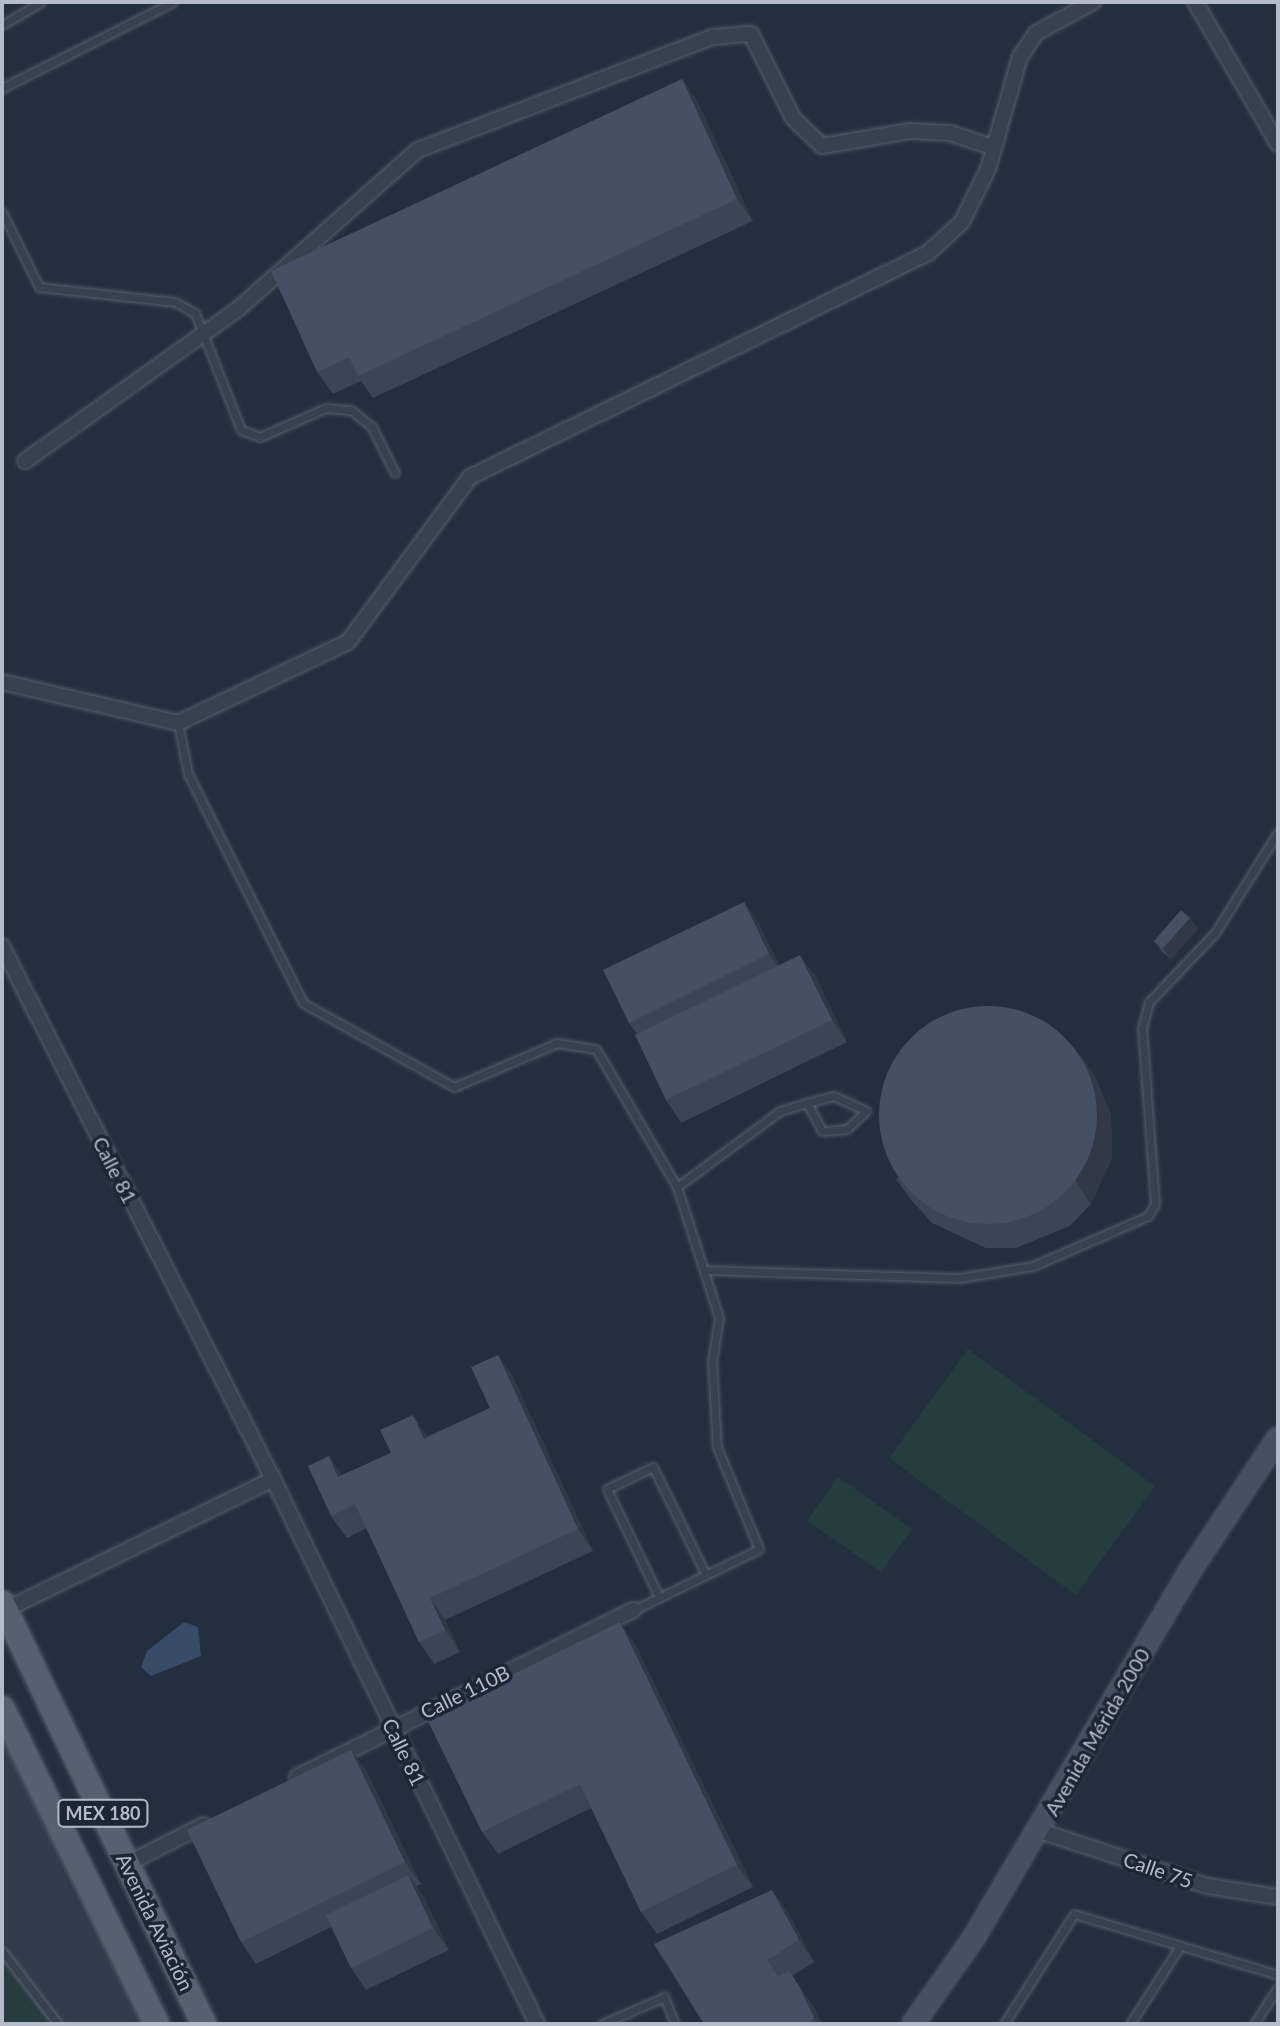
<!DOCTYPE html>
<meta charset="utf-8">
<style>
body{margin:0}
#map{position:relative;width:1280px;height:2026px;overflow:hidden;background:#242f3e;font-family:Lato,sans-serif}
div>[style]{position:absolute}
.airport>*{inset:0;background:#323c4b}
.green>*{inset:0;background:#263c3f}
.water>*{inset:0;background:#394c67}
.roads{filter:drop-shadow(0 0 2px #565f6c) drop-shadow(0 0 2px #565f6c)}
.lane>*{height:7px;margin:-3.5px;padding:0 3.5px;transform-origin:3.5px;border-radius:3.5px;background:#38414e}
.street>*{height:14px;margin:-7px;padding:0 7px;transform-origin:7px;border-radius:7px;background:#38414e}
.secondary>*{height:20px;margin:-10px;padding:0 10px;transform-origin:10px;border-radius:10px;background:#465061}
.primary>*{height:24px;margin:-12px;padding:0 12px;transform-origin:12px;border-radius:12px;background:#56606e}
.wall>*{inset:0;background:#3b4654}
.shaded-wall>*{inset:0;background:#303945}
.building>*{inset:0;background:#455162}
.round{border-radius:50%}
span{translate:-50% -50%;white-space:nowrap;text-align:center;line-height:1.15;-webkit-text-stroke:7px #1d2633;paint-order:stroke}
.shield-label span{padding:2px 6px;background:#1d2633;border:2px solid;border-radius:6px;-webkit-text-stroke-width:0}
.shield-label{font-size:18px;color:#b4bcc9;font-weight:700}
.street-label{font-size:20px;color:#b4bcc9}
.frame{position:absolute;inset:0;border:4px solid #b4bcc9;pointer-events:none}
</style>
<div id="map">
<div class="airport">
<i style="clip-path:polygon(2px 1727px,148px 2024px,2px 2024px)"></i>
</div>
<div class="green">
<i style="clip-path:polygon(968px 1349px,1155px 1486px,1076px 1595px,889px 1458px)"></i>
<i style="clip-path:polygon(838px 1477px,912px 1529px,881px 1572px,807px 1521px)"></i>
<i style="clip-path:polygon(2px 1962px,50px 2024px,2px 2024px)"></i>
</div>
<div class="water">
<i style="clip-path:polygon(184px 1622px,198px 1627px,201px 1656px,151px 1676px,141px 1667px,147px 1651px)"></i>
</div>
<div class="roads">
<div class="lane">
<i style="left:2px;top:25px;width:45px;rotate:-30.5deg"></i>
<i style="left:2px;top:88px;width:191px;rotate:-26.7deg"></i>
<i style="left:2px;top:212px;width:84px;rotate:63.7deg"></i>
<i style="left:39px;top:287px;width:137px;rotate:6.3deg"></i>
<i style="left:175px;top:302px;width:23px;rotate:29deg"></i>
<i style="left:195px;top:313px;width:126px;rotate:68.5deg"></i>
<i style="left:241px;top:430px;width:20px;rotate:20deg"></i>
<i style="left:260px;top:437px;width:72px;rotate:-23.7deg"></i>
<i style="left:326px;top:408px;width:25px;rotate:5deg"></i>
<i style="left:351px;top:410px;width:27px;rotate:39deg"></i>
<i style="left:372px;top:427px;width:51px;rotate:63.4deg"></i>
<i style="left:178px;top:723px;width:52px;rotate:78.9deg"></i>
<i style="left:188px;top:774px;width:256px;rotate:63.3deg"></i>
<i style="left:303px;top:1003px;width:173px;rotate:29.1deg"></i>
<i style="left:454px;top:1087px;width:112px;rotate:-23.1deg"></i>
<i style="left:557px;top:1043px;width:39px;rotate:9deg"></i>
<i style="left:596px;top:1049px;width:160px;rotate:59.6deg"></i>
<i style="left:677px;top:1187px;width:138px;rotate:72.2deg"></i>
<i style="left:719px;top:1318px;width:44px;rotate:99.2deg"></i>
<i style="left:712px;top:1361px;width:86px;rotate:86.7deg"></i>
<i style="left:717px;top:1447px;width:110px;rotate:67.6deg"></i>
<i style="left:759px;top:1549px;width:139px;rotate:154deg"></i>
<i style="left:677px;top:1187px;width:128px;rotate:-36.4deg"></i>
<i style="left:780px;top:1111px;width:28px;rotate:-17deg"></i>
<i style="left:807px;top:1103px;width:28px;rotate:-15deg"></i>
<i style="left:834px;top:1096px;width:35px;rotate:25deg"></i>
<i style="left:866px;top:1111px;width:26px;rotate:137deg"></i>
<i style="left:847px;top:1129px;width:25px;rotate:175deg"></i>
<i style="left:822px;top:1131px;width:32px;rotate:-118deg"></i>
<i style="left:704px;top:1270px;width:255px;rotate:1.8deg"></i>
<i style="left:959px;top:1278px;width:75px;rotate:-9.2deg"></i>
<i style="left:1033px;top:1266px;width:125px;rotate:-23.5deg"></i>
<i style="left:1148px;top:1216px;width:14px;rotate:-60deg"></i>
<i style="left:1155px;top:1204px;width:176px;rotate:-94.2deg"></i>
<i style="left:1142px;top:1028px;width:27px;rotate:-75deg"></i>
<i style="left:1149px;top:1002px;width:95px;rotate:-46.3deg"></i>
<i style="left:1215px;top:933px;width:119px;rotate:-58deg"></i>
<i style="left:659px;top:1597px;width:120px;rotate:-115.7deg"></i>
<i style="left:607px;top:1489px;width:51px;rotate:-25.6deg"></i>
<i style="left:653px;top:1467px;width:120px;rotate:63.9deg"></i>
<i style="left:2px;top:1951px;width:92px;rotate:52.5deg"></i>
<i style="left:602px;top:2024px;width:68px;rotate:-23.5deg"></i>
<i style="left:664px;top:1997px;width:29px;rotate:68deg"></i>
<i style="left:1004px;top:2024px;width:130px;rotate:-57.5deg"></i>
<i style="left:1074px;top:1914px;width:213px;rotate:16.6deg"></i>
<i style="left:1130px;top:2024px;width:93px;rotate:-57.3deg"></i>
<i style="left:1254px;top:2024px;width:44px;rotate:-57deg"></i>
</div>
<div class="street">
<i style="left:1195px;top:2px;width:164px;rotate:59.7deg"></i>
<i style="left:25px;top:461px;width:262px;rotate:-35.5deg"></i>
<i style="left:238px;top:309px;width:240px;rotate:-41.5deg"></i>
<i style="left:418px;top:150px;width:316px;rotate:-21deg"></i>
<i style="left:713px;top:37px;width:38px;rotate:-5deg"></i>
<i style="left:751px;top:34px;width:94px;rotate:63.4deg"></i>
<i style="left:793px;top:118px;width:40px;rotate:44deg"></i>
<i style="left:822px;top:146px;width:89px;rotate:-9.7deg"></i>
<i style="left:910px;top:131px;width:40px;rotate:2.9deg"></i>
<i style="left:950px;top:133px;width:47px;rotate:18.4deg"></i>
<i style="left:2px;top:682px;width:181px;rotate:13.1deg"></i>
<i style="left:178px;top:723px;width:188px;rotate:-25.5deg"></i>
<i style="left:348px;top:642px;width:205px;rotate:-53.5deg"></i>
<i style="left:470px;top:477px;width:510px;rotate:-26.06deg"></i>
<i style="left:928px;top:253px;width:46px;rotate:-42.4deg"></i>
<i style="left:962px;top:222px;width:59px;rotate:-63.9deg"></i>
<i style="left:988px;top:169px;width:116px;rotate:-74.1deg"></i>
<i style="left:1020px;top:57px;width:29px;rotate:-56deg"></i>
<i style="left:1036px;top:33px;width:65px;rotate:-28.5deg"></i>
<i style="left:2px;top:946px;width:598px;rotate:63.05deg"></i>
<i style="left:273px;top:1479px;width:606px;rotate:64.15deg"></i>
<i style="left:5px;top:1610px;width:298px;rotate:-26deg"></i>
<i style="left:297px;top:1777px;width:376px;rotate:-26.4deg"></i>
<i style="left:1040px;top:1831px;width:176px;rotate:18.2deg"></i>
<i style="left:1207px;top:1886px;width:72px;rotate:8.8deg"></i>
<i style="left:127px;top:1864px;width:86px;rotate:-26.9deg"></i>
</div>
<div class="secondary">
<i style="left:913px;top:2024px;width:104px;rotate:-54.8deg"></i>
<i style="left:973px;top:1939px;width:424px;rotate:-59.5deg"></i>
<i style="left:1188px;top:1574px;width:163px;rotate:-56.5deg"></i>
</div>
<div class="primary">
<i style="left:2px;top:1603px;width:467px;rotate:64.4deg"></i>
<i style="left:2px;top:1708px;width:352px;rotate:63.9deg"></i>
</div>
</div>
<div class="wall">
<i style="clip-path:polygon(682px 79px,697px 101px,753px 221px,373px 398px,361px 381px,333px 394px,317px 372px)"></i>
<i style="clip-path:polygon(744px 902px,759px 924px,779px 965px,816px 977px,847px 1042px,681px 1123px,666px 1100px,637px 1034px,629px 1023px)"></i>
<i style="clip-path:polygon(1190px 918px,1198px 929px,1171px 959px,1162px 952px,1154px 941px)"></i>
<i style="clip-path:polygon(1095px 1076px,1111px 1115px,1112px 1158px,1091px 1204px,1070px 1226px,1016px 1248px,986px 1248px,932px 1223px,912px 1201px,896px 1179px)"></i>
<i style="clip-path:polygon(498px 1355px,513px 1377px,593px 1551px,445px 1620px,460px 1652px,434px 1664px,419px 1642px,367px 1528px,347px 1538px,331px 1516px,342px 1475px,490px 1408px)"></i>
<i style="clip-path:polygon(635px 1644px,753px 1887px,657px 1934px,641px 1912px,591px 1808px,498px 1854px,482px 1832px)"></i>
<i style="clip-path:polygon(351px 1750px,367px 1772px,421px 1884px,416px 1886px,424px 1897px,449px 1950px,366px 1990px,351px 1968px,331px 1927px,256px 1964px,241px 1942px)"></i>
<i style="clip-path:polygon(788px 1912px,814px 1962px,792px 1976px,813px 2006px,822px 2024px,704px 2024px)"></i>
</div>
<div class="shaded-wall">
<i style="clip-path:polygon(682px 79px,697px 101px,753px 221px,737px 199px)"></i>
<i style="clip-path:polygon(744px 902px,759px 924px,785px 976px,769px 954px)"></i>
<i style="clip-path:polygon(1190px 918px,1198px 929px,1171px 959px,1163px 948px)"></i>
<i style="clip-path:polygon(800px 955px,816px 977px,847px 1042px,832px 1020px)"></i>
<i style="clip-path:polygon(1080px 1054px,1095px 1076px,1111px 1115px,1112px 1158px,1091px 1204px,1076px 1182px)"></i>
<i style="clip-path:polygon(498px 1355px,513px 1377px,593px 1551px,578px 1529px)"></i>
<i style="clip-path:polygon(413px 1415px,428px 1437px,424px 1439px)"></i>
<i style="clip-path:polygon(329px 1456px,344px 1478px,338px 1477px)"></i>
<i style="clip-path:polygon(430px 1598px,445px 1620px,460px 1652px,445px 1630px)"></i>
<i style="clip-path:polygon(620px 1622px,635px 1644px,753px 1887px,737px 1865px)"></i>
<i style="clip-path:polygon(351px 1750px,367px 1772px,421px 1884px,405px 1862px)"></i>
<i style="clip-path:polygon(408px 1875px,424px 1897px,449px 1950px,433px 1928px)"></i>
<i style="clip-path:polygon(772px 1890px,788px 1912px,814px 1962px,799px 1940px)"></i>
<i style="clip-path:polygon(798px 1984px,813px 2006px,822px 2024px,818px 2024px,814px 2018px)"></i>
</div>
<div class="building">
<i style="clip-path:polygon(682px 79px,737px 199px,358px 376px,349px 357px,317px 372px,271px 271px)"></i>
<i style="clip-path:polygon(744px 902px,769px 954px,629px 1023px,603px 970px)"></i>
<i style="clip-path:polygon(1181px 910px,1190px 918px,1163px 948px,1154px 941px)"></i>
<i style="clip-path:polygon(800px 955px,832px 1020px,666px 1100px,635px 1035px)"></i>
<i class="round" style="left:879px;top:1006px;width:218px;height:218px"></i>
<i style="clip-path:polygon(498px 1355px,578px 1529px,430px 1598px,445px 1630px,419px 1642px,355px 1504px,331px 1516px,308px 1466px,329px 1456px,338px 1477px,391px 1453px,380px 1430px,413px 1415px,424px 1439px,490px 1408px,471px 1367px)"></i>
<i style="clip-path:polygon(620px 1622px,737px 1865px,641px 1912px,580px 1784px,482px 1832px,426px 1717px)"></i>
<i style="clip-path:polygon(351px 1750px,405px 1862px,241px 1942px,187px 1830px)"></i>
<i style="clip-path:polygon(408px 1875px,433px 1928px,351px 1968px,326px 1915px)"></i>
<i style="clip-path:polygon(772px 1890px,799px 1940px,767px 1960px,778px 1977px,789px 1971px,798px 1984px,814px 2018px,806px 2024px,704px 2024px,654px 1944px)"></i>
</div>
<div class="shield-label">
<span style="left:103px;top:1813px">MEX 180</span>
</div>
<div class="street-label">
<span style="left:115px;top:1170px;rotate:63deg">Calle 81</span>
<span style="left:465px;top:1692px;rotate:-26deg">Calle 110B</span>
<span style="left:1097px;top:1732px;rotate:-60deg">Avenida Mérida 2000</span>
<span style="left:404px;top:1752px;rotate:64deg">Calle 81</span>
<span style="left:1158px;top:1870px;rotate:19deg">Calle 75</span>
<span style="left:155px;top:1922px;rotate:64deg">Avenida Aviación</span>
</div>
<div class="frame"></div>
</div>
